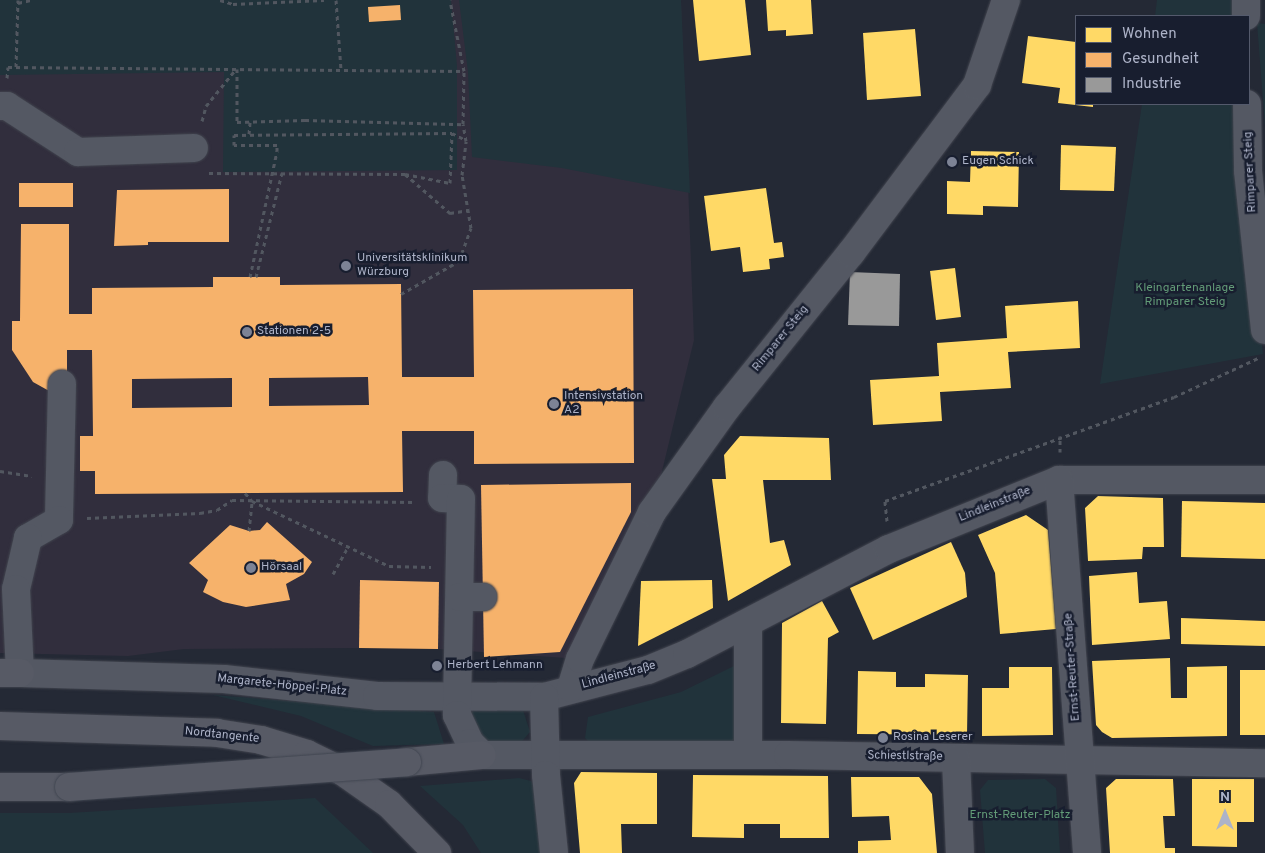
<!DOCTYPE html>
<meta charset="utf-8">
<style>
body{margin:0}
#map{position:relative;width:1265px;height:853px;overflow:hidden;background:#242935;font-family:Overpass,sans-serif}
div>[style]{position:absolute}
.medical>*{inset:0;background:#312e3d}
.green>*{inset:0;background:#21333b}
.homes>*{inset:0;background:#ffd966}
.health>*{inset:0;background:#f6b26b}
.industry>*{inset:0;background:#999}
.path>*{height:3px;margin-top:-1.5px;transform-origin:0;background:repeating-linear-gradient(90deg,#525760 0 4px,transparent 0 8px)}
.roads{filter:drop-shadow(0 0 1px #41444e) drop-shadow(0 0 1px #41444e)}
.minor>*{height:28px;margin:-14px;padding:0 14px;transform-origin:14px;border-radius:14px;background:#545863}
.major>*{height:28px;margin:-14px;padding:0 14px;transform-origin:14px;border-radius:14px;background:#575a65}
.path-bridge>*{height:3px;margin-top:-1.5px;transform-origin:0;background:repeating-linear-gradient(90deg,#525760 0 4px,transparent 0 8px)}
.bridges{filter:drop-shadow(0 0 1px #414651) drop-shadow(0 0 1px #414651)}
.major-bridge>*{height:28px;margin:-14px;padding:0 14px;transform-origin:14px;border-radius:14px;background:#575a65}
.dots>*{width:14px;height:14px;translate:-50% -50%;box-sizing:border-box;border:2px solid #181e2f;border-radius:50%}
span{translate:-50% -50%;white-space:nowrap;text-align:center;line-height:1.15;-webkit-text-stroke:5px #181e2f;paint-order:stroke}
.poi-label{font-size:12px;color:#adb3c8}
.left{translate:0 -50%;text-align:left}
.street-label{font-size:12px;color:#adb3c8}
.park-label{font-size:12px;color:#629b77}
.legend{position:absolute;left:1075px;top:15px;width:175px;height:90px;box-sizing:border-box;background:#181e2f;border:1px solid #545a6c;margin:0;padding:6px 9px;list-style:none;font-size:15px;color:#adb3c8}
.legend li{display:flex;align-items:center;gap:10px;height:25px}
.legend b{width:25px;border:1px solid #545a6c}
.north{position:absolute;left:1200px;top:788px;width:50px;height:50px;-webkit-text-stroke:4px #181e2f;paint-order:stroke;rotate:0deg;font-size:14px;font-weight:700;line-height:20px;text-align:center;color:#adb3c8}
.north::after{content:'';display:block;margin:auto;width:18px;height:22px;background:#adb3c8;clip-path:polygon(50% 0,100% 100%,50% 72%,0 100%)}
</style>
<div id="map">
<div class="medical">
<i style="clip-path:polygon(0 0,681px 0,694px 340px,652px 512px,580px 659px,438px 649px,359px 648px,184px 649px,128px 656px,0 653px)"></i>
</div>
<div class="green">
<i style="clip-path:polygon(0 0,451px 0,457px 66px,457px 170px,223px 172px,224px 72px,0 75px)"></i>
<i style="clip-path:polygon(459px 0,681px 0,690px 193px,562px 168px,472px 157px,468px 72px)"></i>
<i style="clip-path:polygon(1157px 0,1242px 0,1242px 16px,1155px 16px)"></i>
<i style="clip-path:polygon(1257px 23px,1265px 24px,1265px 126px)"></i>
<i style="clip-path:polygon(1142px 104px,1242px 104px,1243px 180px,1263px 354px,1100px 384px)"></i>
<i style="clip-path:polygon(736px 665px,739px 745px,590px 743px,585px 738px,588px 717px,681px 692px)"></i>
<i style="clip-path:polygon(213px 695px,434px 712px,444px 744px,373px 746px,301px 716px)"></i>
<i style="clip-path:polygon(467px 709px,523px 710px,530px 732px,517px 747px,490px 744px,473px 729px)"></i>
<i style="clip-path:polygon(519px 778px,531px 781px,537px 789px,542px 853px,481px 853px,463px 825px,420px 786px)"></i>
<i style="clip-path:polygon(1045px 779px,1056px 788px,1060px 853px,985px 853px,980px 790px,988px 780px)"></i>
<i style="clip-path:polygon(315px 798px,373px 853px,0 853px,0 813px,69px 813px)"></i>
</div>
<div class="homes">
<i style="clip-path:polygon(693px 0,745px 0,751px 55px,699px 61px)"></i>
<i style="clip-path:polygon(766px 0,811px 0,813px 34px,786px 36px,786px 30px,768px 31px)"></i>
<i style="clip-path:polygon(915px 29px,921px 96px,867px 100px,863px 33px)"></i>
<i style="clip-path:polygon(1028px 36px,1076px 42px,1076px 104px,1093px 104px,1093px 107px,1058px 103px,1060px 88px,1022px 83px)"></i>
<i style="clip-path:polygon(1061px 145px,1116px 147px,1114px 191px,1060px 190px)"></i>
<i style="clip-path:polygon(971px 151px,1019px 152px,1018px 207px,983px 206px,983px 215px,947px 214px,947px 181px,970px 182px)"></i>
<i style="clip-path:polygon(766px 188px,774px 243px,782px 242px,784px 257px,769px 259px,770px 269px,743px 272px,740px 247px,711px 251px,704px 196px)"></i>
<i style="clip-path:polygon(955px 268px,961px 317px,936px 320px,930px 271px)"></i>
<i style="clip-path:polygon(1078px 301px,1080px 348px,1008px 352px,1011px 388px,940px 392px,942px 421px,873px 425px,870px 380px,939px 376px,937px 343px,1007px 338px,1005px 306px)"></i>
<i style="clip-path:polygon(740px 436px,829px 438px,831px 480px,763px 480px,770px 543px,784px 540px,791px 565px,728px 601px,712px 479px,726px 479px,724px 455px)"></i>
<i style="clip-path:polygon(1098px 496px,1163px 498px,1164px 547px,1143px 547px,1142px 559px,1088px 561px,1085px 508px)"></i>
<i style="clip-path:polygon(1182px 501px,1265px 503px,1265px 559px,1181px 557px)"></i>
<i style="clip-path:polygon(1026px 515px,1048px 530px,1056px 629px,1000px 634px,995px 573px,978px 535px)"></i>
<i style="clip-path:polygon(951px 542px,965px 573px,967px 597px,873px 640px,850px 588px)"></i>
<i style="clip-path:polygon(1137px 572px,1139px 603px,1167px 601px,1170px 639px,1092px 645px,1089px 576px)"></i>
<i style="clip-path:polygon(712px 580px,713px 608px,638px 646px,641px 581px)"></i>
<i style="clip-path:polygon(822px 601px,839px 632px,828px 638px,826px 724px,781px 723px,782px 623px)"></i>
<i style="clip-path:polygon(1181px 618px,1265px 621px,1265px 646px,1181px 644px)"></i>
<i style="clip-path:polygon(1170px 658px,1171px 698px,1187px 698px,1187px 667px,1227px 666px,1227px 736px,1112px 738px,1102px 732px,1096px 725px,1092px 661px)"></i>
<i style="clip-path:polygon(1009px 667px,1052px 667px,1053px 735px,982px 736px,982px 688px,1009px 688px)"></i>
<i style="clip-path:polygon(1240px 670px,1265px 670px,1265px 735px,1240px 735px)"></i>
<i style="clip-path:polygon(858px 671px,896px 672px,896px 687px,925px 687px,925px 674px,968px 675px,967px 735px,857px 734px)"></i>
<i style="clip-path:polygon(581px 772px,657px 773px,657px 824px,621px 824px,622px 853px,580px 853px,574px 783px)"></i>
<i style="clip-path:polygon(693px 775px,828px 776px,829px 838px,780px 838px,780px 824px,744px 824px,744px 838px,692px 837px)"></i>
<i style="clip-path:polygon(851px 777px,919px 777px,932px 794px,937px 853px,858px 853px,858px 841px,891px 840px,889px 816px,852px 817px)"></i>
<i style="clip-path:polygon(1116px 779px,1173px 779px,1175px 816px,1163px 816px,1165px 848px,1175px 848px,1175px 853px,1110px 853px,1106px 788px)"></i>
<i style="clip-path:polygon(1192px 779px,1254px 779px,1254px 822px,1237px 822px,1237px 847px,1192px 846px)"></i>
</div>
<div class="health">
<i style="clip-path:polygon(400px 5px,401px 20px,369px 22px,368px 7px)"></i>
<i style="clip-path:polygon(19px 183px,73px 183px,73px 207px,19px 207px)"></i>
<i style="clip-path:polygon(229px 189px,229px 242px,148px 242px,148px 245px,114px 246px,117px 190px)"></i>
<i style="clip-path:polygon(evenodd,21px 224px,69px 224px,69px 314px,92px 314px,92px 288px,213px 287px,213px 277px,280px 277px,280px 285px,401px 284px,402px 377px,474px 377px,473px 290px,633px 289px,634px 463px,474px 464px,474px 431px,402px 431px,403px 492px,95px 494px,95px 471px,80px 471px,80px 436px,93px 436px,92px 350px,67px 350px,67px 393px,51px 392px,33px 382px,12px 350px,12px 321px,20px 321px,21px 224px,368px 377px,369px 405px,269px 406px,269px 378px,368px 377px,21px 224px,232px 378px,232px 407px,132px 408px,132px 379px,232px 378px)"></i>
<i style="clip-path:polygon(631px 483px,631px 512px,560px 652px,484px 657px,481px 485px)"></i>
<i style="clip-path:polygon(267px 522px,312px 562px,304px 574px,286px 584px,290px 600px,246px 607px,223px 602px,203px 592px,208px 580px,189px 563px,230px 525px,249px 531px,260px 530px)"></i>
<i style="clip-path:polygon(360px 580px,439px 582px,438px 649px,359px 648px)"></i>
</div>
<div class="industry">
<i style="clip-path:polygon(850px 272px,900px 274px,899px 326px,848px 325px)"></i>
</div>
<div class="path">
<i style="left:220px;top:0;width:14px;rotate:17deg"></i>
<i style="left:233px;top:4px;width:91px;rotate:-2.5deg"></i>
<i style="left:336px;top:0;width:70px;rotate:85.9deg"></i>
<i style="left:18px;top:3px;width:13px;rotate:-13deg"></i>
<i style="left:16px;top:67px;width:67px;rotate:-88.3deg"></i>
<i style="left:237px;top:69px;width:53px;rotate:90deg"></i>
<i style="left:237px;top:122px;width:68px;rotate:-1.7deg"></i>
<i style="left:305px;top:120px;width:158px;rotate:1.5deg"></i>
<i style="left:7px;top:78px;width:11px;rotate:-85deg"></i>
<i style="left:8px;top:67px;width:456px;rotate:0.5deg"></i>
<i style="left:202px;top:121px;width:16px;rotate:-75deg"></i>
<i style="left:206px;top:106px;width:48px;rotate:-51deg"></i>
<i style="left:249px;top:134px;width:12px;rotate:-85deg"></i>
<i style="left:277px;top:151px;width:6px;rotate:-90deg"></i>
<i style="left:277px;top:145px;width:43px;rotate:180deg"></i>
<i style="left:234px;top:145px;width:10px;rotate:-90deg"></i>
<i style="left:234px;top:135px;width:218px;rotate:-0.5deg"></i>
<i style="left:452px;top:133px;width:16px;rotate:27deg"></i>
<i style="left:209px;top:173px;width:196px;rotate:0.3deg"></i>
<i style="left:405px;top:174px;width:46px;rotate:11.3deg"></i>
<i style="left:450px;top:183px;width:50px;rotate:-87.7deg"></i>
<i style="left:405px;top:174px;width:60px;rotate:40.9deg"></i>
<i style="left:450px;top:213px;width:18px;rotate:-9deg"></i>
<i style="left:256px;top:277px;width:107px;rotate:-76deg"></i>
<i style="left:401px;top:294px;width:67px;rotate:-29.6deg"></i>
<i style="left:459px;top:261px;width:35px;rotate:-70deg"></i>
<i style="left:471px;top:228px;width:54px;rotate:-99.6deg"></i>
<i style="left:462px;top:175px;width:34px;rotate:-83deg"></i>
<i style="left:466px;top:141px;width:17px;rotate:-100deg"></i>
<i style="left:463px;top:124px;width:53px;rotate:-88.9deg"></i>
<i style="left:464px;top:71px;width:72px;rotate:-101.2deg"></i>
<i style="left:1060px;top:452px;width:16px;rotate:-90deg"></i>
<i style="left:0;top:471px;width:32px;rotate:9deg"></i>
<i style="left:245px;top:493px;width:11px;rotate:49deg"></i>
<i style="left:252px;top:501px;width:152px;rotate:25.4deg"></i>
<i style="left:389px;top:566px;width:42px;rotate:1.4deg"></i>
<i style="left:87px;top:518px;width:113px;rotate:-2.5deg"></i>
<i style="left:200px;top:513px;width:17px;rotate:-10deg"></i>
<i style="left:217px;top:510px;width:18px;rotate:-34deg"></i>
<i style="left:232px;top:500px;width:183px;rotate:0.6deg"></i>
<i style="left:887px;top:521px;width:20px;rotate:-96deg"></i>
<i style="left:885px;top:501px;width:307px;rotate:-19.8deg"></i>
<i style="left:1174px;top:397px;width:93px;rotate:-24.9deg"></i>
<i style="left:249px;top:531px;width:30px;rotate:-84deg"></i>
<i style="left:333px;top:574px;width:31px;rotate:-61deg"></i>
</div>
<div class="roads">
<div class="minor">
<i style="left:1246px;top:0;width:16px;rotate:90deg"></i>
<i style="left:1247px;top:104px;width:67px;rotate:89.1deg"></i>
<i style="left:1248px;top:171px;width:160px;rotate:83.9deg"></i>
<i style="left:0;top:106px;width:7px"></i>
<i style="left:7px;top:106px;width:85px;rotate:32.9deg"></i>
<i style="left:78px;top:152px;width:116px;rotate:-2deg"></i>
<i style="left:62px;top:384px;width:136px;rotate:91.3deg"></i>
<i style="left:59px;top:520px;width:36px;rotate:150deg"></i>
<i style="left:28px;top:538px;width:52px;rotate:103.2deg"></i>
<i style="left:16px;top:589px;width:84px;rotate:87.3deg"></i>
<i style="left:20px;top:673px;width:204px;rotate:1.7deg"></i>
<i style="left:224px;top:679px;width:154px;rotate:6.3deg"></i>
<i style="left:377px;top:696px;width:167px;rotate:0.3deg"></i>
<i style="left:544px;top:697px;width:107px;rotate:-14.6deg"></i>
<i style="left:648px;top:670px;width:42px;rotate:-22.3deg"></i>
<i style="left:687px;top:654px;width:228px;rotate:-27.5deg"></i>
<i style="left:889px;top:549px;width:183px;rotate:-22.1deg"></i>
<i style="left:1059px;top:480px;width:206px"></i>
<i style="left:443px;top:475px;width:23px;rotate:92deg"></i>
<i style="left:442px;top:498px;width:19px;rotate:3deg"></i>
<i style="left:461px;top:499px;width:216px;rotate:91.1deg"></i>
<i style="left:457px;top:715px;width:31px;rotate:65deg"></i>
<i style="left:470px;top:743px;width:17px;rotate:45deg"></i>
<i style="left:482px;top:755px;width:306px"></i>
<i style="left:788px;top:755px;width:477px;rotate:1deg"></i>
<i style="left:1059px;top:480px;width:374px;rotate:85.7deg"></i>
<i style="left:460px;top:597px;width:23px"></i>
<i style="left:748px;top:624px;width:131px;rotate:90deg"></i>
<i style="left:571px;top:688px;width:30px;rotate:-73deg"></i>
<i style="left:580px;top:659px;width:164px;rotate:-63.9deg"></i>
<i style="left:652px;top:512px;width:129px;rotate:-54.5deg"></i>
<i style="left:727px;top:407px;width:198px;rotate:-51.2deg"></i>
<i style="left:851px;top:253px;width:210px;rotate:-53.1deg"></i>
<i style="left:977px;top:85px;width:90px;rotate:-71.2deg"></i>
<i style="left:544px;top:697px;width:78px;rotate:88.5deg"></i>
<i style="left:546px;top:775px;width:78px;rotate:84.1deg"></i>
<i style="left:956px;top:759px;width:94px;rotate:87.6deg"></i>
</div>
<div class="major">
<i style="left:0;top:673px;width:20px"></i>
<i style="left:0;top:726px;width:217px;rotate:1.8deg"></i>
<i style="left:217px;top:733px;width:45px;rotate:9deg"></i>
<i style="left:261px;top:740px;width:48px;rotate:16.9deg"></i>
<i style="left:307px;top:754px;width:39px;rotate:26deg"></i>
<i style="left:342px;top:771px;width:57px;rotate:35.1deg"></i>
<i style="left:389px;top:804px;width:69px;rotate:45.6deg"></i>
<i style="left:407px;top:762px;width:75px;rotate:-5.3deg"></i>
<i style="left:0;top:787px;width:69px"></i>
</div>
</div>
<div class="path-bridge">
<i style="left:250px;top:277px;width:129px;rotate:-77.9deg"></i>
</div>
<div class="bridges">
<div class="major-bridge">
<i style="left:69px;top:787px;width:339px;rotate:-4.2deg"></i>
</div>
</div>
<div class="dots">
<i style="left:952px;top:162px;background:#7d8395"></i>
<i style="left:346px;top:266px;background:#7d8395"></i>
<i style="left:247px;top:332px;background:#7d8395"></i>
<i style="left:554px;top:404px;background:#7d8395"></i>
<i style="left:251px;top:568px;background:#7d8395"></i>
<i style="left:437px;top:666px;background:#7d8395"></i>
<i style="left:883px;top:738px;background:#7d8395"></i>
</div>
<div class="poi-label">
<span class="left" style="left:962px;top:162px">Eugen Schick</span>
<span class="left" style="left:357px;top:266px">Universitätsklinikum<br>Würzburg</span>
<span class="left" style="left:257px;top:332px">Stationen 2-5</span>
<span class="left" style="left:564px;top:404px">Intensivstation<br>A2</span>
<span class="left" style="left:261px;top:568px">Hörsaal</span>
<span class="left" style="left:447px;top:666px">Herbert Lehmann</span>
<span class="left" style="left:893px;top:738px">Rosina Leserer</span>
</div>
<div class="street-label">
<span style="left:1251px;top:172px;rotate:-93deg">Rimparer Steig</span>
<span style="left:781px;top:339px;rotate:-51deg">Rimparer Steig</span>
<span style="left:995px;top:505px;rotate:-22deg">Lindleinstraße</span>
<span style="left:1073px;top:667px;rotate:-94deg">Ernst-Reuter-Straße</span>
<span style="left:619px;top:676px;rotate:-15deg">Lindleinstraße</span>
<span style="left:282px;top:686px;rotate:6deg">Margarete-Höppel-Platz</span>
<span style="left:222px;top:736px;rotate:6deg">Nordtangente</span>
<span style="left:905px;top:757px;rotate:1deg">Schiestlstraße</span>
</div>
<div class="park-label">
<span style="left:1185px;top:296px">Kleingartenanlage<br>Rimparer Steig</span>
<span style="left:1020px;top:816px">Ernst-Reuter-Platz</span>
</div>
<ul class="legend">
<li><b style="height:14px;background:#ffd966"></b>Wohnen</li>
<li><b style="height:14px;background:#f6b26b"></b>Gesundheit</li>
<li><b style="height:14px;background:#999"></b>Industrie</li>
</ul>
<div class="north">N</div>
</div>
